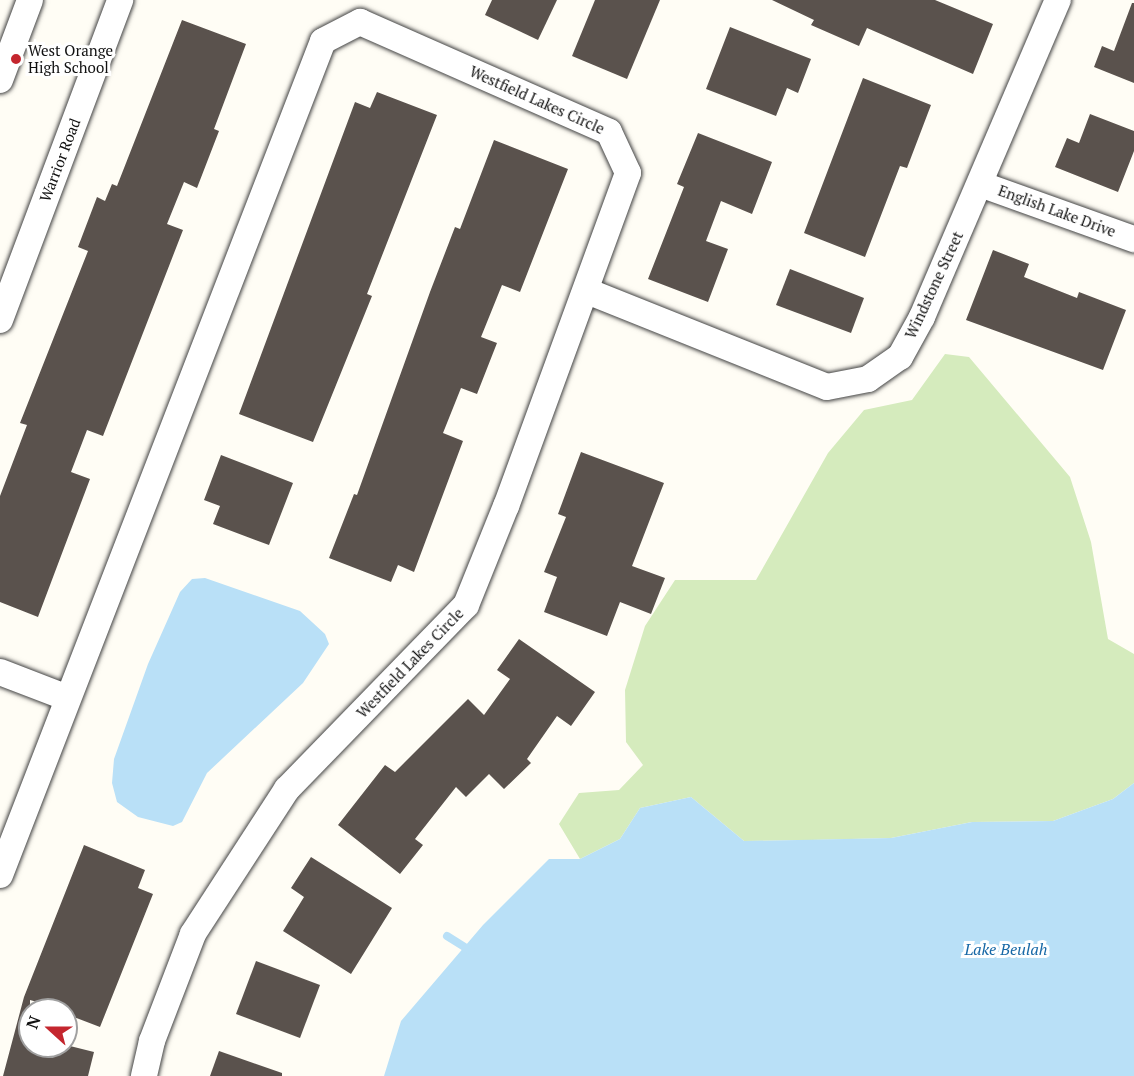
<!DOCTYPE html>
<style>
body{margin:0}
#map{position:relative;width:1134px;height:1076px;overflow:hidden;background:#fffdf5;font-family:"PT Serif",serif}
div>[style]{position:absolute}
.green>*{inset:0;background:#d5ebbd}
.water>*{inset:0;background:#b9e0f7}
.stream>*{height:8px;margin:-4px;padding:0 4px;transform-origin:4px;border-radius:4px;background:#b9e0f7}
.building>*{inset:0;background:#5a524d}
.roads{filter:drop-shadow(0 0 2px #444) drop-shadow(0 0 2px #444)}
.minor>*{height:26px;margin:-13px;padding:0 13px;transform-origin:13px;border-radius:13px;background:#fff}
.dots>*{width:16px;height:16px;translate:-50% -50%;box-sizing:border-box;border:3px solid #fff;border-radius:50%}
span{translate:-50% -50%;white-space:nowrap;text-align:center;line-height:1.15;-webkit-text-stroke:6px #fff;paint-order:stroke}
.poi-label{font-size:15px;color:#111}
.left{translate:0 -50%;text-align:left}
.street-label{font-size:15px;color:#111}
.water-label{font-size:16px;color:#1768a6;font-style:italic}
.north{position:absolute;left:18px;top:998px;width:60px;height:60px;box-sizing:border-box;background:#fff;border:2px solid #a0a0a0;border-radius:50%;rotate:291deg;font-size:16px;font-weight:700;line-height:24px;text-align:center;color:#111}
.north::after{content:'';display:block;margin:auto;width:21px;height:27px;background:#c4262e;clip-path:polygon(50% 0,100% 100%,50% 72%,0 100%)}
</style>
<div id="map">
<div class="green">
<i style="clip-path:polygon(945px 354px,969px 357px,1070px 477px,1091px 542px,1108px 639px,1134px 654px,1134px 783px,1113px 799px,1053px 821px,972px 822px,891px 838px,812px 840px,744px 841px,691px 797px,640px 808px,620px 839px,580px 859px,559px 824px,579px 793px,619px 790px,643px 765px,626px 742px,625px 690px,645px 626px,675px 580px,756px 580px,828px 453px,864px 410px,912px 400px)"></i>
</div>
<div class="water">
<i style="clip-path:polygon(205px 578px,300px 611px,325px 634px,329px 644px,303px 683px,207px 773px,182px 822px,173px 826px,138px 817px,117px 802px,112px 783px,114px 759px,148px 664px,180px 592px,192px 579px)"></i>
<i style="clip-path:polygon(1134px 783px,1134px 1076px,384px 1076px,401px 1021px,483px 925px,549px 859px,580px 859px,620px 839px,640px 808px,691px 797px,744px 841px,891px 838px,972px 822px,1053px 821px,1113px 799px)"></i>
</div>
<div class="stream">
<i style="left:447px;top:936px;width:28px;rotate:32deg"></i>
</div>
<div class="building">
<i style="clip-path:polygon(492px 0,557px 0,538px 40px,485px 15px)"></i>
<i style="clip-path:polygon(595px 0,660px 0,627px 79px,572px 56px)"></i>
<i style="clip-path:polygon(772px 0,935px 0,993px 24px,973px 74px,867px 28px,859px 46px,811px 25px,814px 20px)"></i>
<i style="clip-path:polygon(1132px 3px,1134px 3px,1134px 83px,1094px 67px,1102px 46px,1114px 51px)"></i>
<i style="clip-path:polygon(182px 20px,246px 44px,214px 129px,219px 131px,197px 188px,184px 182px,167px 224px,183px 230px,103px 436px,87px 430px,71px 472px,90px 479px,38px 617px,0 602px,0 496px,27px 425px,20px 423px,88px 251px,78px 247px,97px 197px,105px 201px,112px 184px,117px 186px)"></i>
<i style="clip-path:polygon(730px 27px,811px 59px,798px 93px,787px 88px,776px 116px,706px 89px)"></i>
<i style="clip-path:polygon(863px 78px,931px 105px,907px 168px,900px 166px,865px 257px,804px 233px)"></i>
<i style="clip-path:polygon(377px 92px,437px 115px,367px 294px,372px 296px,313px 442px,239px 414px,355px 102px,370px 108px)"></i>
<i style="clip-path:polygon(1090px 114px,1134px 131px,1134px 151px,1118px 192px,1055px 167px,1067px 138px,1079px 143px)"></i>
<i style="clip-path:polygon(698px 133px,772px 162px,752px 214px,721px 201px,706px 241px,728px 249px,708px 302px,648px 279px,684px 187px,677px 184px)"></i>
<i style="clip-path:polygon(494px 140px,568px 169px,520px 292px,502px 285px,481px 337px,497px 343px,477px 394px,461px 388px,443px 433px,463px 441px,414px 572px,398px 565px,391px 582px,329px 558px,354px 494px,357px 495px,430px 292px,455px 227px,460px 229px)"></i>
<i style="clip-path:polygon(993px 250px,1029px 264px,1024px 277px,1077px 298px,1079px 292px,1126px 310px,1103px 370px,966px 320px)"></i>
<i style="clip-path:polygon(790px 269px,864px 298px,851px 333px,776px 305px)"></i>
<i style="clip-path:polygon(581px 452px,664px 483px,632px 566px,665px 578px,651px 614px,620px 602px,607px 636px,544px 612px,557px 577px,544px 572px,566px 517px,558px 514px)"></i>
<i style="clip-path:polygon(221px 455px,293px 483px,269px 545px,213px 524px,220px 506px,204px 500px)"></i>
<i style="clip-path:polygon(519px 639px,595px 692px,571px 726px,557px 716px,527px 759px,531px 763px,504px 789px,489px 774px,466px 797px,456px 787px,415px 839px,423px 845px,400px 874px,338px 825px,385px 765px,395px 772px,468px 699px,484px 715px,510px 679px,497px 670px)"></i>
<i style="clip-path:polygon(84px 845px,145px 870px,138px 888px,153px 894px,100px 1027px,66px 1014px,66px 1010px,30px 1000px,30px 1046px,70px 1046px,94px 1052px,88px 1076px,3px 1076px,24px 997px)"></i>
<i style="clip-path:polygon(311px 857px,392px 908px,351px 974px,283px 931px,304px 897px,291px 888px)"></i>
<i style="clip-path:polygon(256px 961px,320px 985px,300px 1038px,236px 1014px)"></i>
<i style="clip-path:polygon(219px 1051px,282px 1073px,282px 1076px,210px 1076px)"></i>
</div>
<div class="roads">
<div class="minor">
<i style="left:0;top:80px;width:85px;rotate:-69.4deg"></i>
<i style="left:980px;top:184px;width:164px;rotate:19.7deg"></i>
<i style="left:587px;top:291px;width:258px;rotate:21.8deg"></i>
<i style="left:827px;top:387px;width:42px;rotate:-11deg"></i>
<i style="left:868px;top:379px;width:39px;rotate:-35deg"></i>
<i style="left:900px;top:357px;width:46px;rotate:-61.2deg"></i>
<i style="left:922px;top:317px;width:345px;rotate:-66.8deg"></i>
<i style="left:0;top:320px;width:342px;rotate:-69.4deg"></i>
<i style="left:0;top:672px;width:70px;rotate:21deg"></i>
<i style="left:0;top:875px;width:894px;rotate:-68.83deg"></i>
<i style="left:323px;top:41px;width:42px;rotate:-27.2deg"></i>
<i style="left:360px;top:22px;width:272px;rotate:23.8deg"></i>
<i style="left:609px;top:132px;width:45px;rotate:65.1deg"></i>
<i style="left:628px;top:173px;width:355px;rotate:110.1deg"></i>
<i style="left:506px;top:506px;width:107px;rotate:112deg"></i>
<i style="left:466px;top:605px;width:257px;rotate:134.2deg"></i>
<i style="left:287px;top:789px;width:173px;rotate:123deg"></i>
<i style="left:193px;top:934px;width:115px;rotate:111deg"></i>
<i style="left:152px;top:1041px;width:36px;rotate:103deg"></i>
</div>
</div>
<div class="dots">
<i style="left:16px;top:59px;background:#c4262e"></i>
</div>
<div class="poi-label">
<span class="left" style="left:28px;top:59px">West Orange<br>High School</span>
</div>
<div class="street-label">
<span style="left:537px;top:100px;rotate:24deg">Westfield Lakes Circle</span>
<span style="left:60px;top:160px;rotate:-69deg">Warrior Road</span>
<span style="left:1057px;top:211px;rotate:20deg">English Lake Drive</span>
<span style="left:934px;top:285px;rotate:-65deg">Windstone Street</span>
<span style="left:410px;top:663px;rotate:-46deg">Westfield Lakes Circle</span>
</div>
<div class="water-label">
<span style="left:1006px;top:949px">Lake Beulah</span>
</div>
<div class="north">N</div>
</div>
